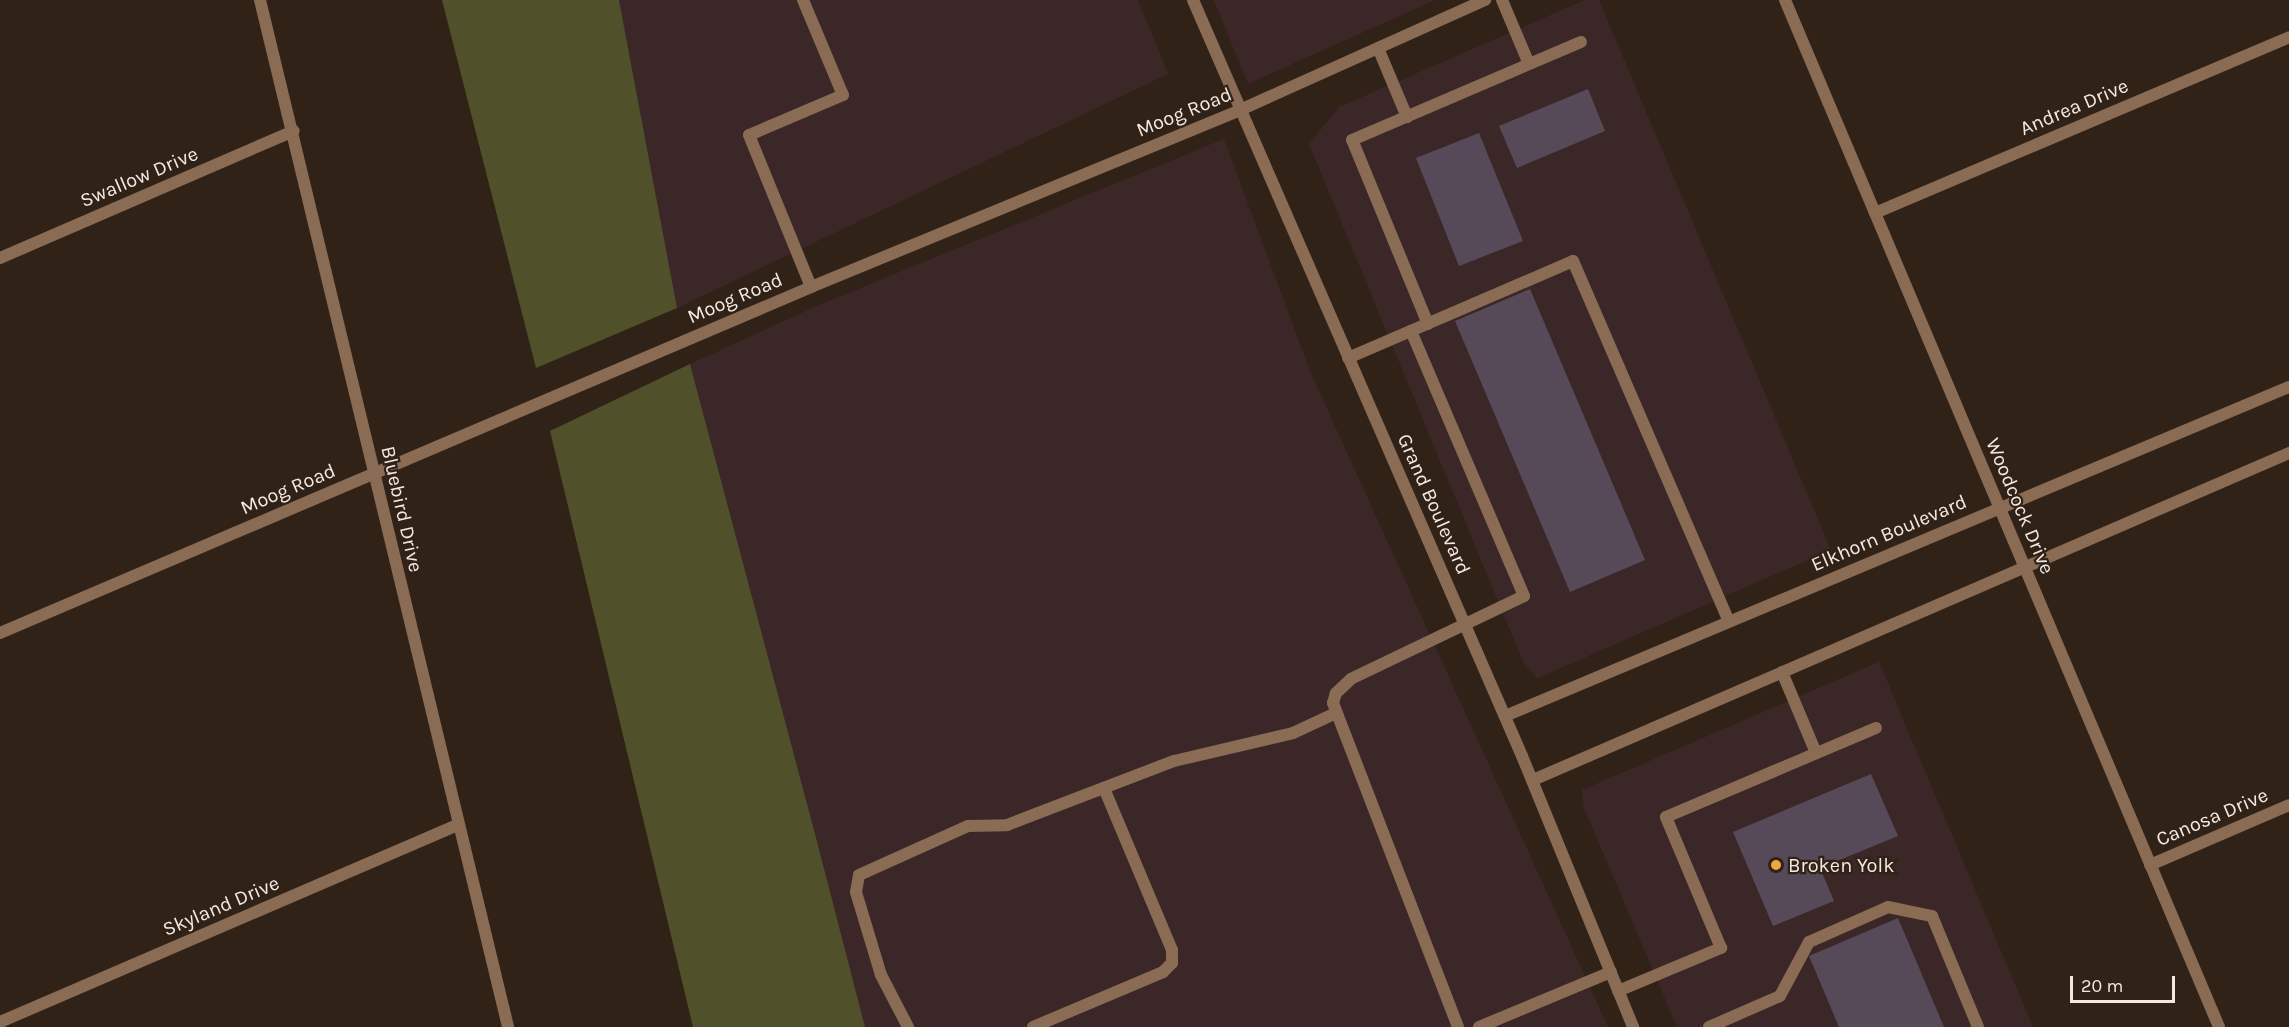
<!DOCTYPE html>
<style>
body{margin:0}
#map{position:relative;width:2289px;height:1027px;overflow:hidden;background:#312218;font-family:Karla,sans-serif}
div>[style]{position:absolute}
.commercial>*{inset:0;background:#3b2728}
.forest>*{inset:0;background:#50512b}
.building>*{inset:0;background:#574a58}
.service>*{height:12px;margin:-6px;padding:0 6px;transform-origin:6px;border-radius:6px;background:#8a6b54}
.minor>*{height:12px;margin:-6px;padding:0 6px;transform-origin:6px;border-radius:6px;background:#8a6b54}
.tertiary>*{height:12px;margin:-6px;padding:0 6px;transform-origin:6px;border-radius:6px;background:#8a6b54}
.dots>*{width:16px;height:16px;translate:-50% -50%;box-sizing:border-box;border:3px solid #312218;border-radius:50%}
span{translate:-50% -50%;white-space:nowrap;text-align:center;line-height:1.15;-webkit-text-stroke:4.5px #312218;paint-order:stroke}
.street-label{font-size:20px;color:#f4e9e2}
.poi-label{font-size:20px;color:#f4e9e2}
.left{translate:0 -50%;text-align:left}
.scale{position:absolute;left:2070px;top:976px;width:105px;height:27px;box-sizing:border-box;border:3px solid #f4e9e2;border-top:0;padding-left:8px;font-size:18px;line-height:21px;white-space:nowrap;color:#f4e9e2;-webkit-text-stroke:4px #312218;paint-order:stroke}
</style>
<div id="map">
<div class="commercial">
<i style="clip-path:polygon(619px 0,1138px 0,1168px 74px,677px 308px)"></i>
<i style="clip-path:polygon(1214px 0,1435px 0,1248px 84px)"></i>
<i style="clip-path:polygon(1585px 0,1599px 0,1831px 550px,1538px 678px,1524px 664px,1309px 144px,1339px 107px)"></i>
<i style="clip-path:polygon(1224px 139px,1310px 371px,1608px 1027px,865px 1027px,690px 364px,819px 305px)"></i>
<i style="clip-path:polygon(1879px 662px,2033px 1027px,1677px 1027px,1584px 808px,1582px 790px)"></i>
</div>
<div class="forest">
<i style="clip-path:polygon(442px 0,619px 0,677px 308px,536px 368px)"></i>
<i style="clip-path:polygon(690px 364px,815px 834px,865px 1027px,693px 1027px,550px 431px)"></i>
</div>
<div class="building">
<i style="clip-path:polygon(1588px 89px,1605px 131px,1517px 168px,1499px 126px)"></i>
<i style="clip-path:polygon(1479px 133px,1523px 241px,1459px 266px,1416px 158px)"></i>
<i style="clip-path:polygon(1530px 289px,1645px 560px,1570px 592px,1455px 321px)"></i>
<i style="clip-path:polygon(1871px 774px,1898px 836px,1820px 868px,1834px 901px,1773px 926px,1733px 832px)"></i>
<i style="clip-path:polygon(1898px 918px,1944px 1027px,1839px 1027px,1809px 956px)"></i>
</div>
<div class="service">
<i style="left:803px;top:0;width:103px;rotate:67.2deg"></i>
<i style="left:843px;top:95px;width:102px;rotate:156.9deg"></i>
<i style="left:749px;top:135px;width:164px;rotate:67.8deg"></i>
<i style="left:1502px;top:0;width:69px;rotate:67.1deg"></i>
<i style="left:1378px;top:48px;width:75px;rotate:67.2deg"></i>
<i style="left:1428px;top:324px;width:199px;rotate:-112.4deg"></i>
<i style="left:1352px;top:140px;width:249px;rotate:-23.2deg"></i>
<i style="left:1411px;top:331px;width:288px;rotate:66.9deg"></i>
<i style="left:1524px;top:596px;width:192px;rotate:154.4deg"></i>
<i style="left:1351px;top:679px;width:21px;rotate:137deg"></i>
<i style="left:1336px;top:693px;width:10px;rotate:107deg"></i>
<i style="left:1333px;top:703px;width:347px;rotate:68.9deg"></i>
<i style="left:1348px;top:358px;width:245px;rotate:-23.3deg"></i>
<i style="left:1573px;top:261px;width:392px;rotate:66.6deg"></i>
<i style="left:1782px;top:672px;width:88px;rotate:67.2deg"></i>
<i style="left:1618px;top:991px;width:112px;rotate:-22.7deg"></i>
<i style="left:1721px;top:948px;width:142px;rotate:-112.8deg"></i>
<i style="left:1666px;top:817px;width:228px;rotate:-23deg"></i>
<i style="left:908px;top:1027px;width:59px;rotate:-117.4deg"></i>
<i style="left:881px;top:975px;width:87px;rotate:-106.8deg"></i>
<i style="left:856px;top:892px;width:17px;rotate:-80deg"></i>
<i style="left:859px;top:875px;width:120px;rotate:-24.2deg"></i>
<i style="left:968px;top:826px;width:39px;rotate:-1deg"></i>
<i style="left:1007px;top:825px;width:179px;rotate:-21deg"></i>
<i style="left:1174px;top:761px;width:122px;rotate:-13.2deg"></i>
<i style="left:1293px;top:733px;width:45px;rotate:-24.9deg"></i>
<i style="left:1033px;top:1027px;width:141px;rotate:-22.9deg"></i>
<i style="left:1163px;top:972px;width:13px;rotate:-45deg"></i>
<i style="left:1172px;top:963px;width:13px;rotate:-90deg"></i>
<i style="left:1172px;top:950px;width:176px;rotate:-112.8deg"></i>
<i style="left:1479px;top:1027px;width:143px;rotate:-22.6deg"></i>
<i style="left:1709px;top:1027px;width:77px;rotate:-23.6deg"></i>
<i style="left:1780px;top:996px;width:61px;rotate:-61.8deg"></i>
<i style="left:1809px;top:942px;width:86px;rotate:-23.9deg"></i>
<i style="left:1888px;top:907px;width:45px;rotate:11.6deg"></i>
<i style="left:1932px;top:916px;width:120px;rotate:67.5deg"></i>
</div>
<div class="minor">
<i style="left:260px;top:0;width:1057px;rotate:76.42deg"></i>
<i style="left:1785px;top:0;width:1115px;rotate:67.09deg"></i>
<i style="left:1875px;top:213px;width:450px;rotate:-23deg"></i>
<i style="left:0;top:258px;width:320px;rotate:-23.4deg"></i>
<i style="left:1505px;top:716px;width:850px;rotate:-22.77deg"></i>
<i style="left:1533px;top:780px;width:824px;rotate:-23.39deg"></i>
<i style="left:2150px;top:865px;width:151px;rotate:-23.3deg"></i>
<i style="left:0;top:1022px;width:499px;rotate:-23.3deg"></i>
</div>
<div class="tertiary">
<i style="left:1193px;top:0;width:824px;rotate:66.48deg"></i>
<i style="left:1522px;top:756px;width:293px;rotate:67.7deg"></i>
<i style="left:0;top:633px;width:882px;rotate:-23.1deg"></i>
<i style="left:811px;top:287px;width:464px;rotate:-22.4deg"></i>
<i style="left:1240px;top:110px;width:269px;rotate:-24.2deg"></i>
</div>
<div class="dots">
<i style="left:1776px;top:865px;background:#eea73d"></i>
</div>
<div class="street-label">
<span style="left:2074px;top:107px;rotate:-23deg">Andrea Drive</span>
<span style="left:1184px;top:112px;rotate:-22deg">Moog Road</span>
<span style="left:139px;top:177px;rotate:-23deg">Swallow Drive</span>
<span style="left:735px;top:298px;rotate:-23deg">Moog Road</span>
<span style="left:288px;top:489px;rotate:-23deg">Moog Road</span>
<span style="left:1434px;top:504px;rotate:66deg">Grand Boulevard</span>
<span style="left:2020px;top:506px;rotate:67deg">Woodcock Drive</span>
<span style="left:402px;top:509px;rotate:77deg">Bluebird Drive</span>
<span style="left:1889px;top:533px;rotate:-23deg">Elkhorn Boulevard</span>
<span style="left:2212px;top:817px;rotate:-23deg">Canosa Drive</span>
<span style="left:221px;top:906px;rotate:-23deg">Skyland Drive</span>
</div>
<div class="poi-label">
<span class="left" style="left:1788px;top:865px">Broken Yolk</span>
</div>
<div class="scale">20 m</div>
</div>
